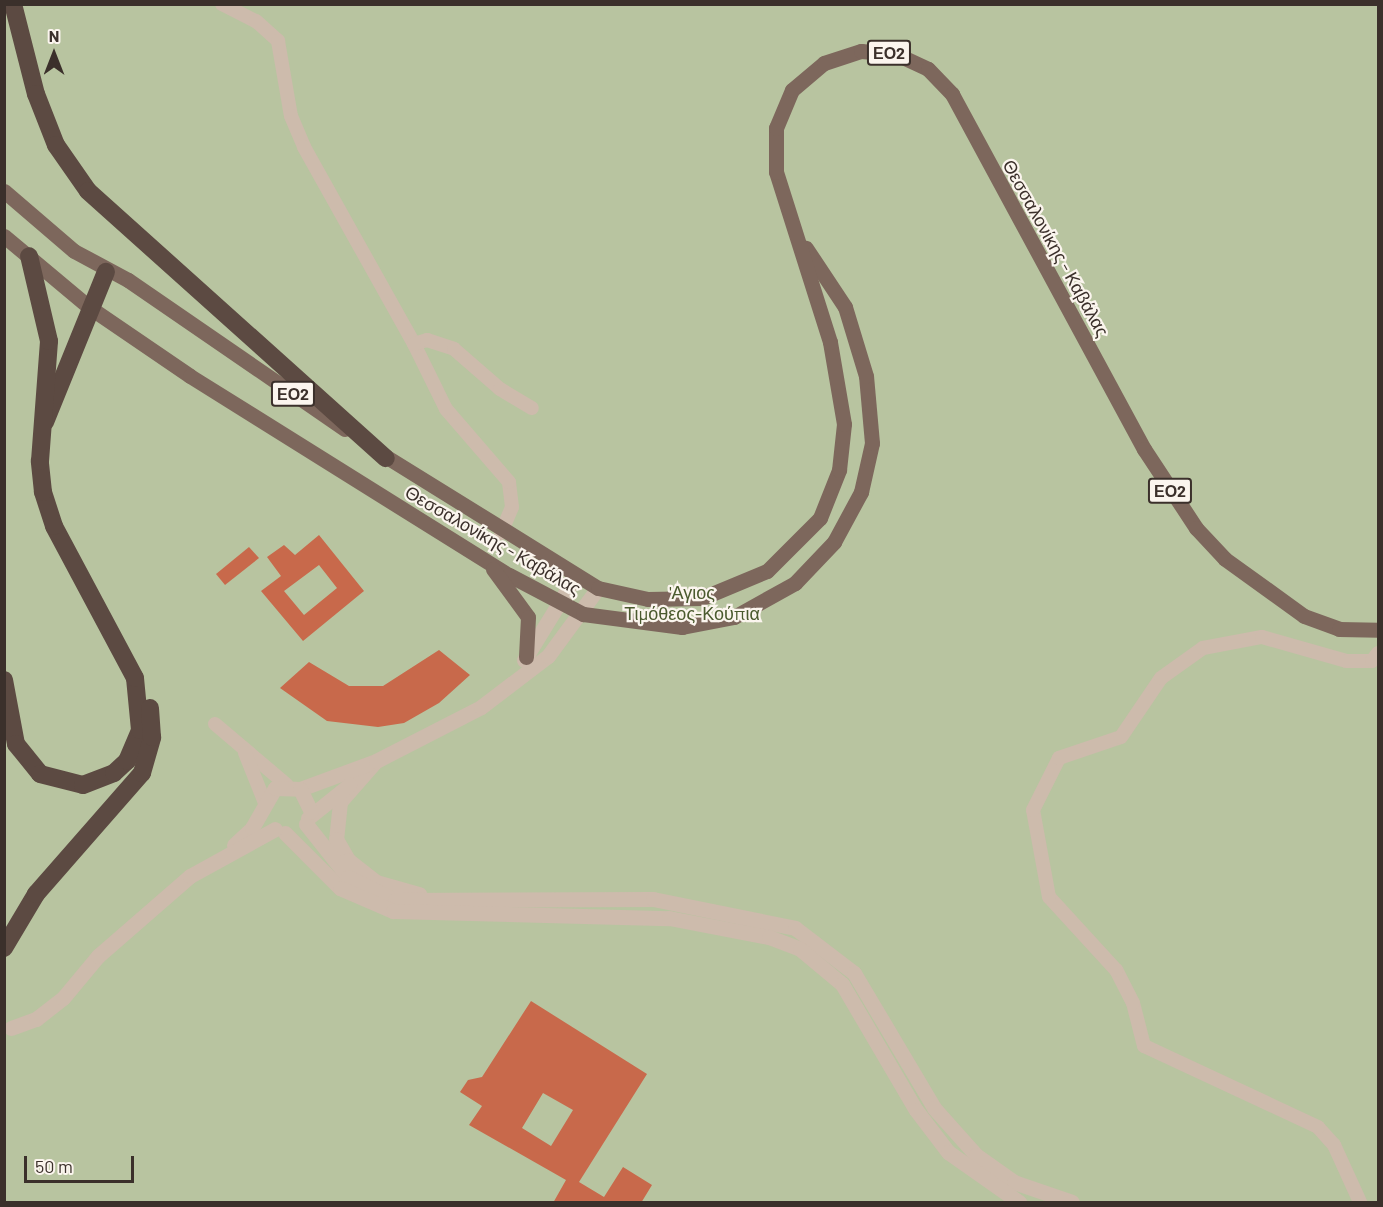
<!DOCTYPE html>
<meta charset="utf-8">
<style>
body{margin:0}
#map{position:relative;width:1383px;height:1207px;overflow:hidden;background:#f4ebe1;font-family:Barlow,sans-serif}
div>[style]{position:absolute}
.green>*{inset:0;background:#b8c4a0}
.building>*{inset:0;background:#c8694b}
.minor>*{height:14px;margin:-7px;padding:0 7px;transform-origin:7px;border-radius:7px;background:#cdbbac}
.tertiary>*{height:15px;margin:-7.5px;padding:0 7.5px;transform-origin:7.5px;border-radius:7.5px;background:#cdbbac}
.primary>*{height:15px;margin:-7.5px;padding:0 7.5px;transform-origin:7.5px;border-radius:7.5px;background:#7d675c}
.motorway>*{height:18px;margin:-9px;padding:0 9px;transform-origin:9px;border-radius:9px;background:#5c4a42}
span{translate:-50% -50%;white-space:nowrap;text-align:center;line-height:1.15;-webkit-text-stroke:4.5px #fbf5ee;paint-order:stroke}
.shield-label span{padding:2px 4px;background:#fbf5ee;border:2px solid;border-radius:4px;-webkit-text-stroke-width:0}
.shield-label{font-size:16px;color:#3b302b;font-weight:700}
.street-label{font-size:18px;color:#3b302b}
.park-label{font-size:18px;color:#4a5a2e}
.frame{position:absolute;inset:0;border:6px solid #3b302b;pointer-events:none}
.north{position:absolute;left:24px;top:24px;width:60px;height:60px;-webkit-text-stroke:4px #fbf5ee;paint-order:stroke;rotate:0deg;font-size:16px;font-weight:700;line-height:24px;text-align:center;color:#3b302b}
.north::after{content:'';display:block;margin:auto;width:21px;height:27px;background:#3b302b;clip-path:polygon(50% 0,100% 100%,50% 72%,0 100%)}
.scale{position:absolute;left:24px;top:1156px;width:110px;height:27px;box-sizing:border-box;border:3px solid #3b302b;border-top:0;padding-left:8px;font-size:18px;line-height:21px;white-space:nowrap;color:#3b302b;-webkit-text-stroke:4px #fbf5ee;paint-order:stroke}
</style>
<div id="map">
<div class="green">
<i style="clip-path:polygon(5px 5px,1378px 5px,1378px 1202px,5px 1202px)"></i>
</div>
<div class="building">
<i style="clip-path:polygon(evenodd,319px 535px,364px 591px,303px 641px,261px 591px,281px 576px,267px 557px,284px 545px,295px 555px,319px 535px,319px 565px,337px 588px,304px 615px,284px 591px,319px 565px)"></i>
<i style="clip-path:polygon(249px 547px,259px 558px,225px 585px,216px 574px)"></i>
<i style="clip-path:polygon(439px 650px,470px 675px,439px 703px,404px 723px,378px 727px,327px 721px,280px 688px,309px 662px,349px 686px,383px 686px)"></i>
<i style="clip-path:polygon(evenodd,531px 1001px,647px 1074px,579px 1182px,604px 1197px,623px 1167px,652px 1185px,641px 1203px,553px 1203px,566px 1180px,469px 1125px,482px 1106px,460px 1092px,468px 1080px,482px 1077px,531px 1001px,543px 1093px,573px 1110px,551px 1146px,522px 1128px,543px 1093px)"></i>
</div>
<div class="minor">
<i style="left:222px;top:4px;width:38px;rotate:27deg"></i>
<i style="left:256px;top:21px;width:30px;rotate:42deg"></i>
<i style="left:278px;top:41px;width:76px;rotate:80.2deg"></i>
<i style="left:291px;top:116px;width:34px;rotate:67deg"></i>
<i style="left:304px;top:147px;width:226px;rotate:60.8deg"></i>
<i style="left:501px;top:533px;width:28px;rotate:-67deg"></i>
<i style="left:512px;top:507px;width:25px;rotate:-97deg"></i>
<i style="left:509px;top:482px;width:96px;rotate:-130.8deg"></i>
<i style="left:446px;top:409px;width:72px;rotate:-116.2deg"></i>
<i style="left:414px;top:344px;width:14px;rotate:-17deg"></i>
<i style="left:427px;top:340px;width:28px;rotate:18deg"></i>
<i style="left:454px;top:349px;width:61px;rotate:41deg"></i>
<i style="left:500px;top:389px;width:37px;rotate:31deg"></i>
<i style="left:215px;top:724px;width:94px;rotate:40.3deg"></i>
<i style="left:245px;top:753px;width:54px;rotate:68.2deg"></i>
<i style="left:1360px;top:1202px;width:63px;rotate:-114.5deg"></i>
<i style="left:1334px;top:1145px;width:24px;rotate:-132deg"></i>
<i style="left:1318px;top:1127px;width:192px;rotate:-155deg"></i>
<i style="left:1144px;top:1046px;width:44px;rotate:-104.3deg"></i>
<i style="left:1133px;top:1003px;width:37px;rotate:-117deg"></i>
<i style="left:1116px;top:970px;width:99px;rotate:-132.5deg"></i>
<i style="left:1049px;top:897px;width:88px;rotate:-100.4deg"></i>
<i style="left:1033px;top:810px;width:58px;rotate:-63.4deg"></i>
<i style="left:1059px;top:758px;width:65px;rotate:-18.7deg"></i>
<i style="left:1121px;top:737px;width:71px;rotate:-55.9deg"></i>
<i style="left:1161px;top:678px;width:52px;rotate:-35.5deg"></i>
<i style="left:1203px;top:648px;width:60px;rotate:-10.6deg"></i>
<i style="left:1262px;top:637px;width:87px;rotate:15.9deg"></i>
<i style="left:1346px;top:661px;width:26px"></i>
<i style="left:1372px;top:661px;width:10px;rotate:-53deg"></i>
</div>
<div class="tertiary">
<i style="left:524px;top:660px;width:97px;rotate:-58.4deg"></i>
<i style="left:374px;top:763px;width:52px;rotate:131.1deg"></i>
<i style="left:340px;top:802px;width:37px;rotate:96deg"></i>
<i style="left:336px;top:839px;width:24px;rotate:60deg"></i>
<i style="left:348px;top:860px;width:36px;rotate:38deg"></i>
<i style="left:376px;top:882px;width:45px;rotate:15.6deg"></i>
<i style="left:300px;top:789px;width:81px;rotate:-20.2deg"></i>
<i style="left:376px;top:761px;width:118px;rotate:-27.2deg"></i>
<i style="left:481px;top:707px;width:84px;rotate:-37.3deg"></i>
<i style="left:548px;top:656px;width:84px;rotate:-53.7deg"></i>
<i style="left:308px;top:818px;width:53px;rotate:-38.8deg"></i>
<i style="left:306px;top:824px;width:68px;rotate:51.6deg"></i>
<i style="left:348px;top:877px;width:52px;rotate:26.1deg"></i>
<i style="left:395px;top:900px;width:258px;rotate:-0.2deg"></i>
<i style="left:653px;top:899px;width:145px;rotate:11.5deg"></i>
<i style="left:795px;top:928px;width:74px;rotate:37.3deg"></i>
<i style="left:854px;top:973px;width:157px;rotate:59.3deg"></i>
<i style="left:934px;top:1108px;width:63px;rotate:48.2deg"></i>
<i style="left:976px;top:1155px;width:47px;rotate:35.4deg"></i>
<i style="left:1014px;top:1182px;width:61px;rotate:19deg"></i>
<i style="left:285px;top:833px;width:78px;rotate:45deg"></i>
<i style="left:340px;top:888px;width:58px;rotate:23.5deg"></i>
<i style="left:393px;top:911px;width:276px;rotate:1.5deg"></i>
<i style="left:669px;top:918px;width:102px;rotate:10.8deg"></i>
<i style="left:769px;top:937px;width:33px;rotate:21deg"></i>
<i style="left:800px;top:949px;width:55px;rotate:39.8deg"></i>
<i style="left:842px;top:984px;width:146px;rotate:59.6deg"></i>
<i style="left:916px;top:1110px;width:53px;rotate:52.7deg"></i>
<i style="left:948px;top:1152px;width:87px;rotate:35.2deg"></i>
<i style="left:234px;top:845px;width:25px;rotate:-43deg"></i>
<i style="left:252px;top:828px;width:46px;rotate:-60.1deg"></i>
<i style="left:275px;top:788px;width:25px;rotate:2deg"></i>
<i style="left:300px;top:789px;width:25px;rotate:64deg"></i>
<i style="left:11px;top:1028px;width:27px;rotate:-20deg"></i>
<i style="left:36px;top:1019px;width:34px;rotate:-38deg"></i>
<i style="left:63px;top:998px;width:55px;rotate:-50.2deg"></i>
<i style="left:98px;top:956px;width:122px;rotate:-41deg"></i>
<i style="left:190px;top:876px;width:97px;rotate:-28.9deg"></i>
</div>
<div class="primary">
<i style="left:4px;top:191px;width:92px;rotate:40.6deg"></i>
<i style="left:74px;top:251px;width:61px;rotate:28.2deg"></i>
<i style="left:128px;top:280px;width:263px;rotate:34.5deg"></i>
<i style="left:4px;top:236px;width:111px;rotate:39.9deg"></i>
<i style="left:89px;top:307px;width:122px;rotate:34.3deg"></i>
<i style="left:190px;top:376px;width:376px;rotate:32deg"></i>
<i style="left:509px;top:575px;width:84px;rotate:27.8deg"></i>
<i style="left:583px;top:614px;width:100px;rotate:7.5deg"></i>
<i style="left:682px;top:627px;width:53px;rotate:-10.9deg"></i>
<i style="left:734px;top:617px;width:70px;rotate:-29.1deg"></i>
<i style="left:795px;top:583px;width:57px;rotate:-46.4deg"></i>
<i style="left:834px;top:542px;width:57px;rotate:-61.6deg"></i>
<i style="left:861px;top:492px;width:50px;rotate:-77.3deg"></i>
<i style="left:872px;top:443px;width:67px;rotate:-95.1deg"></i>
<i style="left:866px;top:376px;width:72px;rotate:-106.9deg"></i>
<i style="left:845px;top:307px;width:71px;rotate:-123.5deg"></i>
<i style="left:377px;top:451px;width:260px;rotate:31.8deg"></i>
<i style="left:598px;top:588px;width:51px;rotate:12.4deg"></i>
<i style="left:648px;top:599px;width:54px;rotate:-1.1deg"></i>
<i style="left:702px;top:598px;width:70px;rotate:-22.6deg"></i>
<i style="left:767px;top:571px;width:75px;rotate:-45deg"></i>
<i style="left:820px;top:518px;width:52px;rotate:-68.4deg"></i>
<i style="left:839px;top:470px;width:46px;rotate:-83.8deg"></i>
<i style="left:844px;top:424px;width:83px;rotate:-99.7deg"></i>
<i style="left:830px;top:342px;width:178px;rotate:-107.6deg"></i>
<i style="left:776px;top:172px;width:44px;rotate:-90deg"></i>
<i style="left:776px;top:128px;width:41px;rotate:-67.2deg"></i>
<i style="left:792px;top:90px;width:42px;rotate:-40.2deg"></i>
<i style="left:824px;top:63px;width:39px;rotate:-18deg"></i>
<i style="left:861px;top:51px;width:35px;rotate:5deg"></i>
<i style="left:896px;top:54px;width:35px;rotate:25deg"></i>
<i style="left:928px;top:69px;width:35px;rotate:46deg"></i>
<i style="left:952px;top:94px;width:404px;rotate:61.6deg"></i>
<i style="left:1144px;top:449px;width:95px;rotate:56.6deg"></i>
<i style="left:1196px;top:528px;width:42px;rotate:46.9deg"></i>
<i style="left:1225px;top:559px;width:97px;rotate:35.8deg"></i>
<i style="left:1304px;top:616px;width:37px;rotate:20deg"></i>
<i style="left:1339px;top:629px;width:39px;rotate:1deg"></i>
<i style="left:493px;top:569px;width:59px;rotate:53.9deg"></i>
<i style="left:528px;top:617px;width:40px;rotate:92.9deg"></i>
</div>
<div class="motorway">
<i style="left:13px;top:4px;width:93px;rotate:75.7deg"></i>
<i style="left:36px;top:94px;width:55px;rotate:68.6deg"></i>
<i style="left:56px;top:145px;width:56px;rotate:55.2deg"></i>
<i style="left:88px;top:191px;width:400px;rotate:41.9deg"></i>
<i style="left:45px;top:422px;width:162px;rotate:-67.9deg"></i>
<i style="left:4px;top:680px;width:65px;rotate:79.4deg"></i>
<i style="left:16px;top:744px;width:38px;rotate:51deg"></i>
<i style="left:40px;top:774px;width:44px;rotate:14.3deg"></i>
<i style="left:83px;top:785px;width:33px;rotate:-21deg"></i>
<i style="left:114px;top:773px;width:18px;rotate:-43deg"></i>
<i style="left:127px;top:761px;width:34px;rotate:-67deg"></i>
<i style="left:140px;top:730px;width:52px;rotate:-95.5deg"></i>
<i style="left:135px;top:678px;width:172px;rotate:-118.1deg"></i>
<i style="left:54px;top:526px;width:36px;rotate:-108deg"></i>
<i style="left:43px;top:492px;width:31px;rotate:-96deg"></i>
<i style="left:40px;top:461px;width:120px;rotate:-85.7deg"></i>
<i style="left:49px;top:341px;width:87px;rotate:-103.2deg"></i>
<i style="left:4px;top:948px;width:63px;rotate:-59.3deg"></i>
<i style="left:36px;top:894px;width:161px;rotate:-48.8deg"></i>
<i style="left:142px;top:773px;width:37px;rotate:-74deg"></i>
<i style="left:152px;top:737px;width:29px;rotate:-94deg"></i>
</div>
<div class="shield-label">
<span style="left:889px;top:53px">ΕΟ2</span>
<span style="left:293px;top:394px">ΕΟ2</span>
<span style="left:1170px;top:491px">ΕΟ2</span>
</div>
<div class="street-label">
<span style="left:1056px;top:248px;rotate:61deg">Θεσσαλονίκης - Καβάλας</span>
<span style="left:493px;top:540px;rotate:30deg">Θεσσαλονίκης - Καβάλας</span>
</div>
<div class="park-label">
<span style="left:692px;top:603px">'Αγιος<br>Τιμόθεος-Κούπια</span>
</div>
<div class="frame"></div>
<div class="north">N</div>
<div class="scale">50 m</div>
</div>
